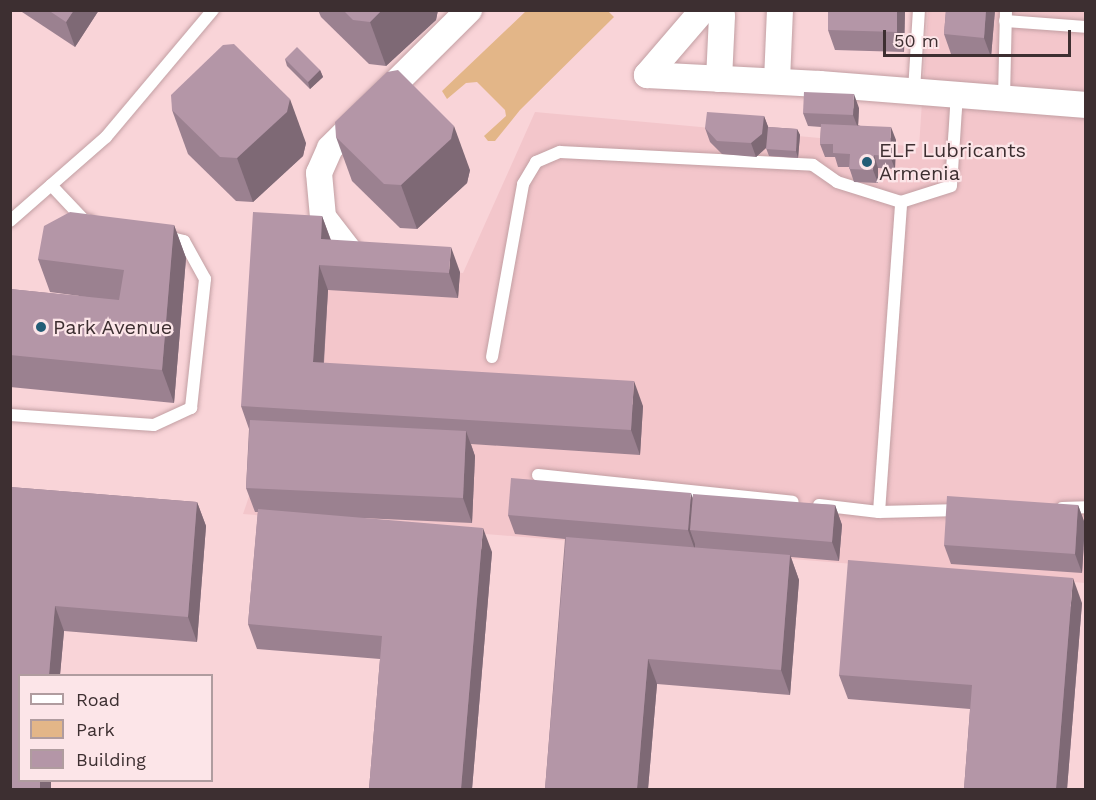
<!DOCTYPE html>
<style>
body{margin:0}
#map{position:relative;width:1096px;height:800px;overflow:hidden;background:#f9d4d8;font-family:"Work Sans",sans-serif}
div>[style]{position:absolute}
.built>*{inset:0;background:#f3c6cb}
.green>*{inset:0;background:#e3b688}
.roads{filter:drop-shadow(0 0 2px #c29fa3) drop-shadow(0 0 2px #c29fa3)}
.service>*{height:12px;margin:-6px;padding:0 6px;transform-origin:6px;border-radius:6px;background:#fff}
.minor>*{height:26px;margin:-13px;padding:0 13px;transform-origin:13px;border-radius:13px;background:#fff}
.wall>*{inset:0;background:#9b8190}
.shaded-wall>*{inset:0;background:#7e6975}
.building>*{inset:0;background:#b496a7}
.dots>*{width:16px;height:16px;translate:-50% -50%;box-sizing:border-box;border:3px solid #fce5e8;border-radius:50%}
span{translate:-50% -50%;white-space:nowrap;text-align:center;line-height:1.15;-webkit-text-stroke:4.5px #fce5e8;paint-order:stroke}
.poi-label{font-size:20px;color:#3d2f31}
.left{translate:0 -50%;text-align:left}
.frame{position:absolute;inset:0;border:12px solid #3d2f31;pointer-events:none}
.legend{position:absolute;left:18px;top:674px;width:195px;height:108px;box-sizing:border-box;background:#fce5e8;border:2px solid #b09c9f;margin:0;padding:8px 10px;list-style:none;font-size:18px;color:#3d2f31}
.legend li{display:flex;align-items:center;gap:12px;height:30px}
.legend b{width:30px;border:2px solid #b09c9f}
.scale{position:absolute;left:883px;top:30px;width:188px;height:27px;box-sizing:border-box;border:3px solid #3d2f31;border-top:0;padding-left:8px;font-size:18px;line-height:21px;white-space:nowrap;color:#3d2f31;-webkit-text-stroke:4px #fce5e8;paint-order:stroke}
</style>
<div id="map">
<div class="built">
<i style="clip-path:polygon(928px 11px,1085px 11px,1085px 583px,243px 514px,337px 240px,338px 261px,463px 273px,535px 112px,919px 147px)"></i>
</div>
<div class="green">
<i style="clip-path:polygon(526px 11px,608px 11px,614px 17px,520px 110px,495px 141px,488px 141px,484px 136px,506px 116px,505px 110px,477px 82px,466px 83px,447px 99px,442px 91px)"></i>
</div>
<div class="roads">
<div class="service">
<i style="left:1005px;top:21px;width:81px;rotate:4.2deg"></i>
<i style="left:914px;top:91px;width:81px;rotate:-86.5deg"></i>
<i style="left:1004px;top:98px;width:88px;rotate:-88.7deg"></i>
<i style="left:51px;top:185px;width:48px;rotate:46.7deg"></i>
<i style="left:84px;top:220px;width:6px;rotate:9deg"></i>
<i style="left:10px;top:221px;width:128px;rotate:-41.2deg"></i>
<i style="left:106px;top:137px;width:166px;rotate:-49.9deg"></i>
<i style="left:492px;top:357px;width:176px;rotate:-79.8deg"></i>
<i style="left:523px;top:184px;width:26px;rotate:-59deg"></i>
<i style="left:536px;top:162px;width:26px;rotate:-23deg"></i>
<i style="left:560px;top:152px;width:253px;rotate:2.9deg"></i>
<i style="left:813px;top:165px;width:29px;rotate:35deg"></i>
<i style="left:837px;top:182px;width:67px;rotate:17.4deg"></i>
<i style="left:901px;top:202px;width:52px;rotate:-17.7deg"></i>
<i style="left:951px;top:186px;width:92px;rotate:-86.3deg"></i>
<i style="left:10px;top:415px;width:144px;rotate:4deg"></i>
<i style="left:154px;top:425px;width:41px;rotate:-24.7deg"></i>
<i style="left:191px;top:408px;width:130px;rotate:-83.8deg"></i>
<i style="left:205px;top:279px;width:43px;rotate:-118.9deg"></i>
<i style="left:184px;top:241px;width:18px;rotate:-167deg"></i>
<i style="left:538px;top:475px;width:256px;rotate:6deg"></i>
<i style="left:819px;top:505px;width:60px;rotate:6.7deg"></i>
<i style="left:879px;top:512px;width:82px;rotate:-1.4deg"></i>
<i style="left:1062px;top:508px;width:24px;rotate:-2deg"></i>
<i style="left:879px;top:512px;width:311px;rotate:-85.9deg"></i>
</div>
<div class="minor">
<i style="left:703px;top:10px;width:86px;rotate:130.7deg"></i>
<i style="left:647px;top:75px;width:173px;rotate:3deg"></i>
<i style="left:820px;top:84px;width:267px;rotate:4.5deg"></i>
<i style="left:715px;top:10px;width:9px;rotate:41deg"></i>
<i style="left:722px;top:16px;width:63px;rotate:92.7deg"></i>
<i style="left:777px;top:81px;width:71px;rotate:-87.6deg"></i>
<i style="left:353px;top:256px;width:49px;rotate:-127.6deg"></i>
<i style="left:323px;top:217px;width:44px;rotate:-95.2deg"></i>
<i style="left:319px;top:173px;width:27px;rotate:-66deg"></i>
<i style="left:330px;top:148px;width:196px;rotate:-44.8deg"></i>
</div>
</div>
<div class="wall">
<i style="clip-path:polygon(19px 10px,99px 10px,75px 47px)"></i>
<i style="clip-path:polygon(318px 10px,438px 10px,436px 20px,386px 66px,369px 64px,321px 17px)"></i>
<i style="clip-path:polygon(828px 10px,905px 10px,904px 52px,835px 50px,828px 30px)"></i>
<i style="clip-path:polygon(946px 10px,995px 10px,991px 57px,951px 54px,944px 34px)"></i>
<i style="clip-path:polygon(285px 59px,320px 70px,323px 77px,310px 89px,287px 66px)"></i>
<i style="clip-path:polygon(859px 108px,858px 125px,896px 140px,895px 169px,878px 168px,878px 183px,854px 182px,849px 167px,838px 167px,835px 157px,825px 157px,820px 144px,821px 127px,808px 126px,803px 113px)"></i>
<i style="clip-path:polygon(172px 110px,306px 143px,303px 156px,253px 202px,236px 201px,188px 154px)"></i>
<i style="clip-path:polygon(764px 116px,768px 127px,797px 129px,800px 135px,798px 158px,769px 156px,766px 148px,756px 157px,722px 154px,710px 142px,705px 128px)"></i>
<i style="clip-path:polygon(336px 137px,470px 170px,467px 183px,417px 229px,400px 228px,352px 181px)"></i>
<i style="clip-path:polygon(322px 216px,331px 240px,460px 272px,458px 298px,328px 290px,324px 363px,643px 406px,640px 455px,471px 444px,475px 456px,472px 523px,361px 518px,492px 552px,472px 789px,369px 789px,380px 659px,257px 649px,248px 624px,258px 512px,255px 512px,246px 488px,249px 429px,241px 406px)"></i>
<i style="clip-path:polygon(174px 225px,186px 258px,174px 403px,10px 387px,10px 289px,87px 297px,50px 292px,38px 259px)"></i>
<i style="clip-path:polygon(10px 487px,197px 502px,206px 526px,197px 642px,64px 631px,60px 675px,20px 675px,20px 780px,51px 780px,51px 789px,10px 789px)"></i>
<i style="clip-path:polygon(693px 499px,835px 505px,842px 525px,839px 561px,791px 557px,799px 580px,790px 695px,657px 684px,648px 789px,545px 789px,565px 539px,515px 534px,508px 515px)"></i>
<i style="clip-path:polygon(1078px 505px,1085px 524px,1082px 573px,951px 564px,944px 545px)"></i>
<i style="clip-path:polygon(1082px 603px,1067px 789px,964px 789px,970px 709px,848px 699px,839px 675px)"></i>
</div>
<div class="shaded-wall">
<i style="clip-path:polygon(74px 10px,99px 10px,75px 47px,66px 22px)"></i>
<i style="clip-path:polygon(382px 10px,438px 10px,436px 20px,386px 66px,370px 22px)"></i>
<i style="clip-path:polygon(897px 10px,905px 10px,904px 52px,897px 32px)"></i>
<i style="clip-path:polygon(986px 10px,995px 10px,991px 57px,984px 38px)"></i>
<i style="clip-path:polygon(320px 70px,323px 77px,310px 89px,308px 82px)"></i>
<i style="clip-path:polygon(854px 94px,859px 108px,858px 128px,853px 115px)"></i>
<i style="clip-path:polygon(290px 99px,306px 143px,303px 156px,253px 202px,237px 158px)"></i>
<i style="clip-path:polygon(764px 116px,769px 129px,767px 147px,756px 157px,751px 143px)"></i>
<i style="clip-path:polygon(454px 126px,470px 170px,467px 183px,417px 229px,401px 185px)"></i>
<i style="clip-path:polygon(891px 127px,896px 140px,895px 169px,890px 156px)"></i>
<i style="clip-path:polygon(797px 129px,800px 135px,798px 158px,796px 151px)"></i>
<i style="clip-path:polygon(874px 155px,878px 168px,878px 183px,873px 170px)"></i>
<i style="clip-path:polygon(322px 216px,331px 241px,321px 239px)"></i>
<i style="clip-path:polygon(174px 225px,186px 258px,174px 403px,162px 370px)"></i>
<i style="clip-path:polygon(451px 247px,460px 272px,458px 298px,449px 273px)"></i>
<i style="clip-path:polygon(319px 265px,328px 290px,322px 387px,313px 362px)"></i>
<i style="clip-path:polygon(634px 381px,643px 406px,640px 455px,631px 430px)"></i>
<i style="clip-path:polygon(466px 431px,475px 456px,472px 523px,463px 498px)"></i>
<i style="clip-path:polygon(691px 493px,698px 513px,690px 530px,695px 544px,695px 550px,688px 530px)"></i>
<i style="clip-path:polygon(197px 502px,206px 526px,197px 642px,188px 617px)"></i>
<i style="clip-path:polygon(835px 505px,842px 525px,839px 561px,832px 542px)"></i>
<i style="clip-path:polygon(1078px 505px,1085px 524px,1082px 573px,1075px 554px)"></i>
<i style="clip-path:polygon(483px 528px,492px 552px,472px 789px,461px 789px)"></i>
<i style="clip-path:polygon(790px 555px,799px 580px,790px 695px,781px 670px)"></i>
<i style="clip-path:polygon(1073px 578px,1082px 603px,1067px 789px,1056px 789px)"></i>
<i style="clip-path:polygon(55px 606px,64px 631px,60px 675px,49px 675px)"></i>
<i style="clip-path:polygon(648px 659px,657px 684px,648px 789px,637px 789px)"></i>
<i style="clip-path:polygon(40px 780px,51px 780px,51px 789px,40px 789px)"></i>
</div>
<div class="building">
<i style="clip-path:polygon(48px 10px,74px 10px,66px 22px)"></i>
<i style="clip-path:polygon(343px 10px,382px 10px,370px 22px,353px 20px)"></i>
<i style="clip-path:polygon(828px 10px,897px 10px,897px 32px,828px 30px)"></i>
<i style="clip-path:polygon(946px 10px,986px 10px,984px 38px,944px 34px)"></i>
<i style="clip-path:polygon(234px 44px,290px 99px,287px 112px,237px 158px,220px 157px,172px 110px,171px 95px,223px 45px)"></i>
<i style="clip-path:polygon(297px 47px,320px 70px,308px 82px,285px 59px)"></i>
<i style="clip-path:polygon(398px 70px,454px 126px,451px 139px,401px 185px,384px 184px,336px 137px,335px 122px,387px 72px)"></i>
<i style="clip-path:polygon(804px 92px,854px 94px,853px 115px,803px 113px)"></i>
<i style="clip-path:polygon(707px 112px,764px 116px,762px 134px,751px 143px,717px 141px,705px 128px)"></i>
<i style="clip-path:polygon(821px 124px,891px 127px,890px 156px,874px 155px,873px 170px,849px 169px,850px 154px,833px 153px,833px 144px,820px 144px)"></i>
<i style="clip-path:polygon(768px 127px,797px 129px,796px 151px,766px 149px)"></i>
<i style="clip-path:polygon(70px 212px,174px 225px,162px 370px,10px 355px,10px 289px,119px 300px,124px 270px,38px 259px,44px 226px)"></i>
<i style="clip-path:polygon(253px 212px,322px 216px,321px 239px,451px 247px,449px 273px,319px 265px,313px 362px,634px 381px,631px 430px,241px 406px)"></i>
<i style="clip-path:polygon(250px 420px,466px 431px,463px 498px,246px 488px)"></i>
<i style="clip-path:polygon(511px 478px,691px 493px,688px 530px,508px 515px)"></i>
<i style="clip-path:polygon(10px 487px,197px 502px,188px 617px,55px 606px,49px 675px,20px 675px,20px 780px,40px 780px,40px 789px,10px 789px)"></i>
<i style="clip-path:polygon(693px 494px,835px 505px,832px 542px,690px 530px)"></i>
<i style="clip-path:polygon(947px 496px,1078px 505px,1075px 554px,944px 545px)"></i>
<i style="clip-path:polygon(258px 509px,483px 528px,461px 789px,369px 789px,382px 636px,248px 624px)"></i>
<i style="clip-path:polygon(566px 537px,790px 555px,781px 670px,648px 659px,637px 789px,545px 789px)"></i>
<i style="clip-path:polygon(848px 560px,1073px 578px,1056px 789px,964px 789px,972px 685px,839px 675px)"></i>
</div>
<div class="dots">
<i style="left:867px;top:162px;background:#235d76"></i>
<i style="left:41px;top:327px;background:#235d76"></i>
</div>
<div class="poi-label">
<span class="left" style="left:879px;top:162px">ELF Lubricants<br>Armenia</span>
<span class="left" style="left:53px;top:327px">Park Avenue</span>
</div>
<div class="frame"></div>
<ul class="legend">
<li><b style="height:8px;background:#fff"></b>Road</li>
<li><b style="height:16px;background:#e3b688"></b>Park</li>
<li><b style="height:16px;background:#b496a7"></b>Building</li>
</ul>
<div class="scale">50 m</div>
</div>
